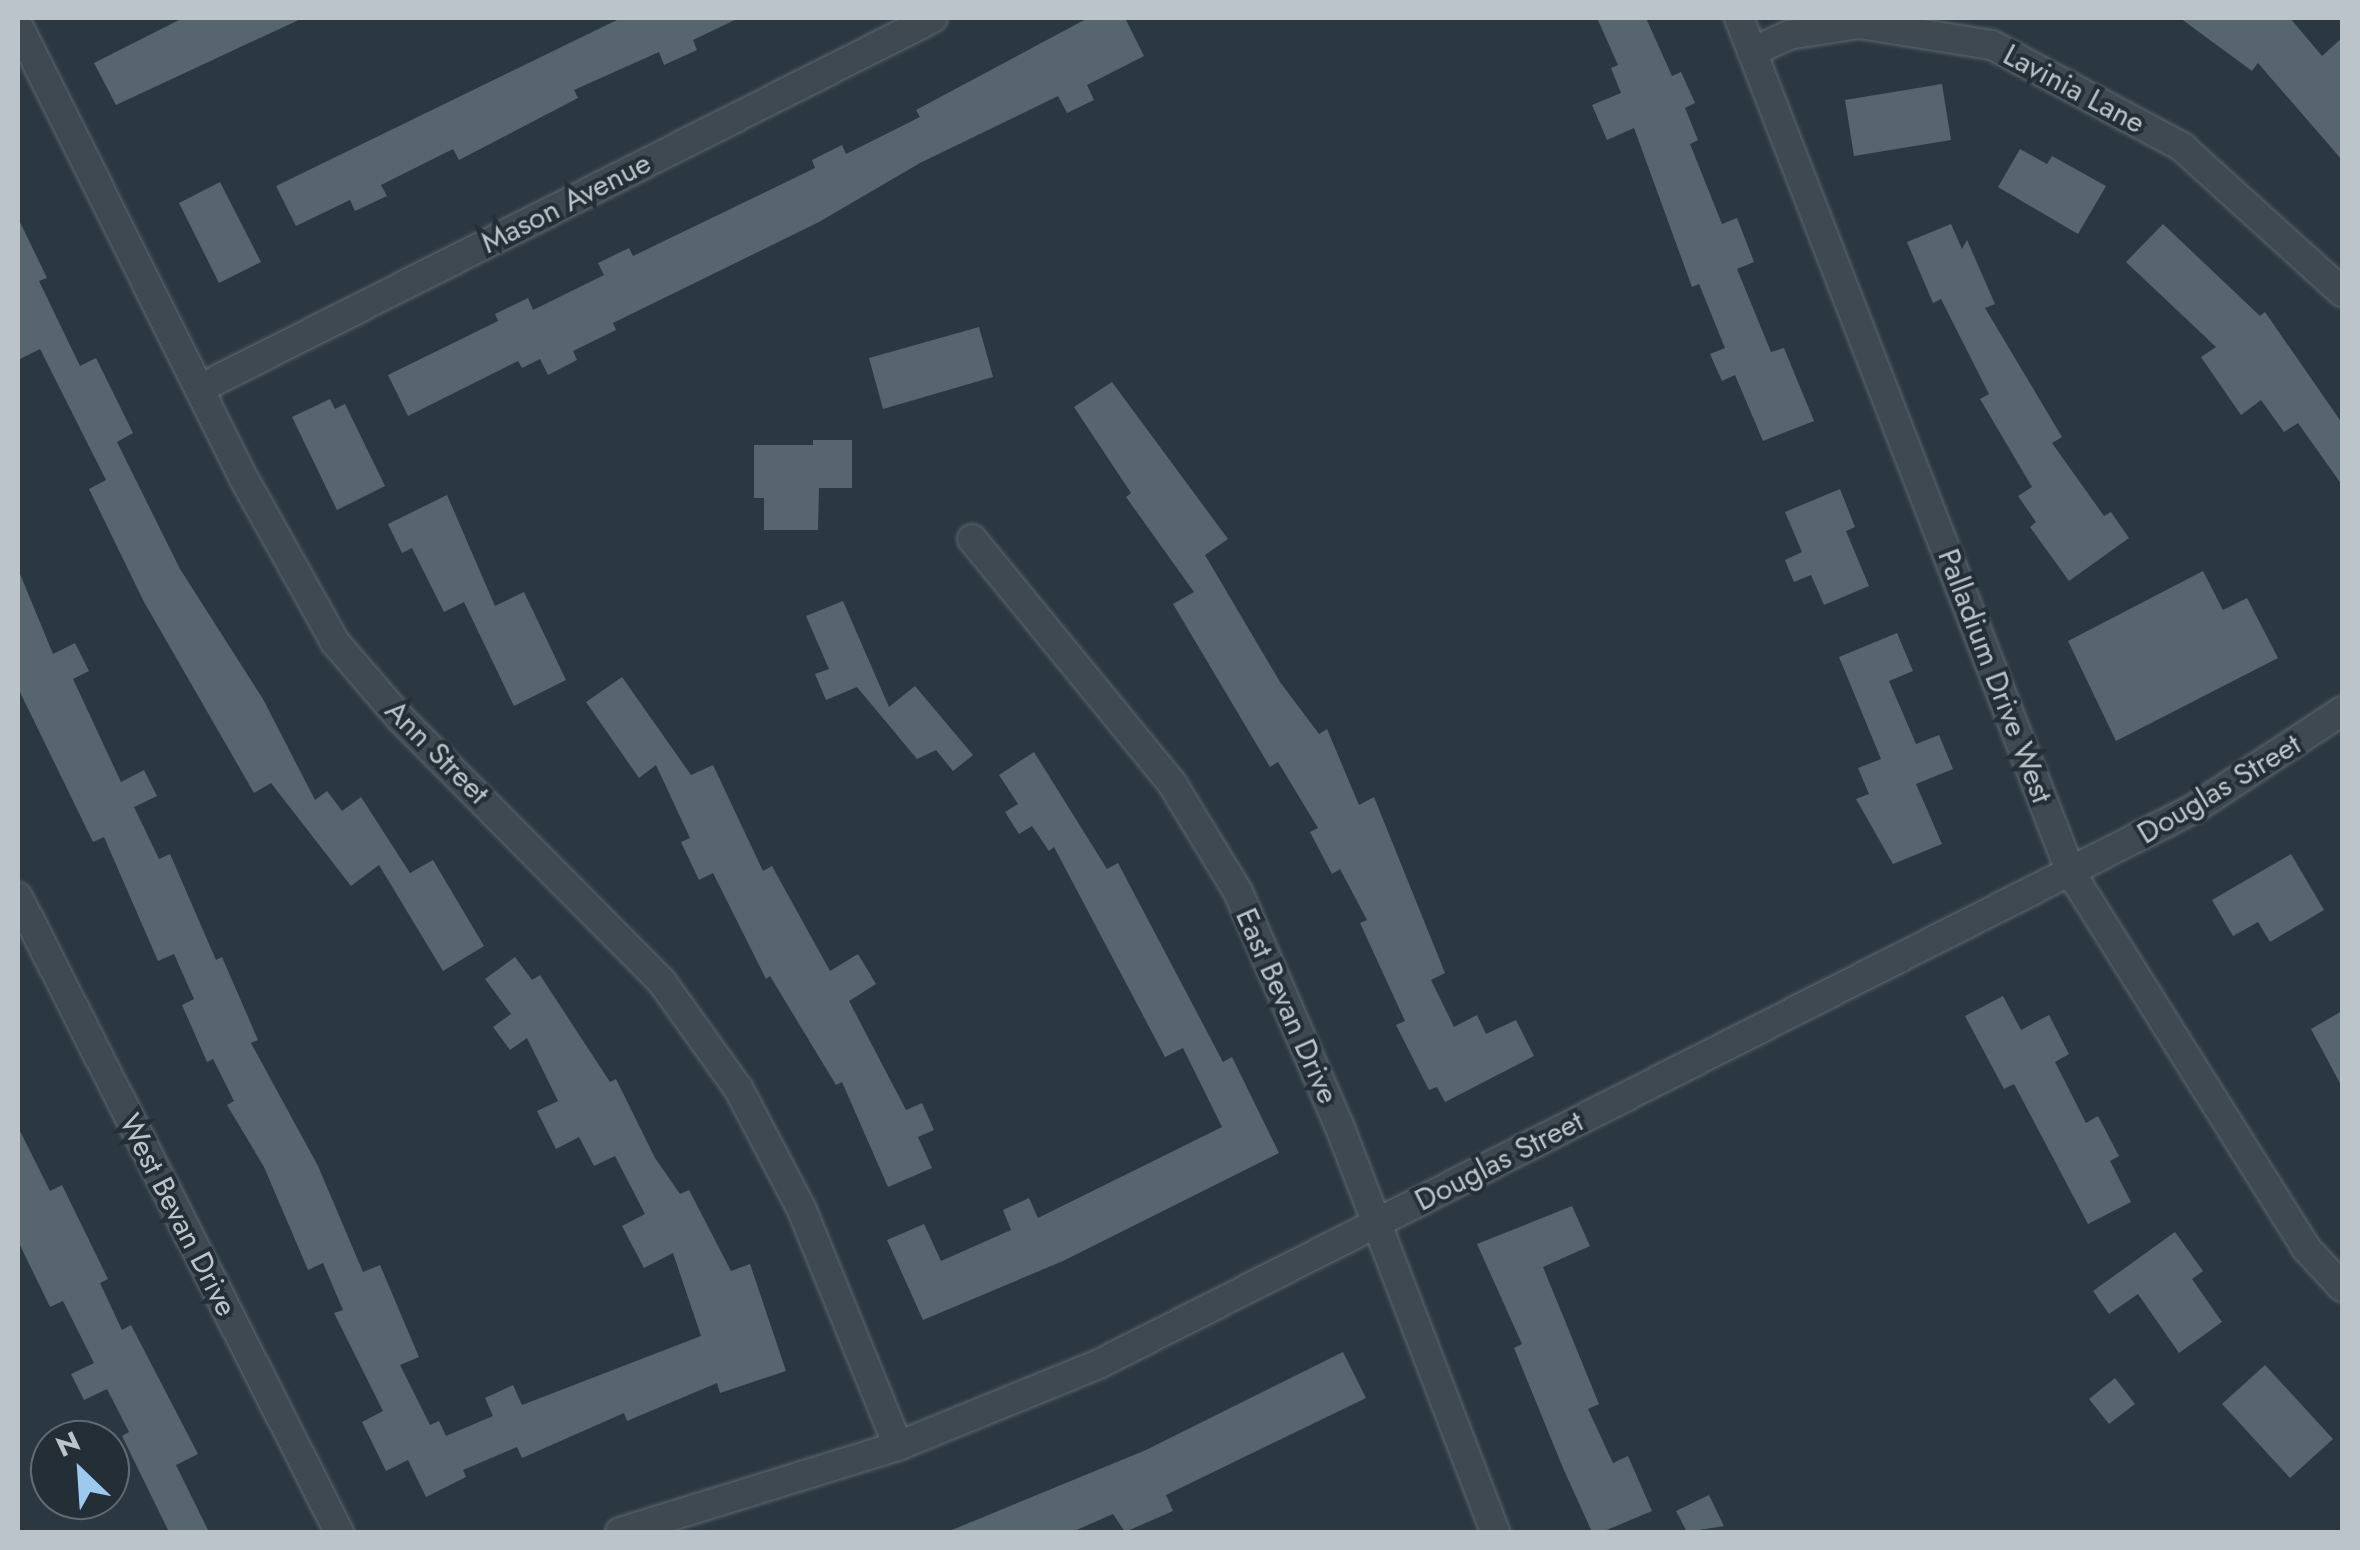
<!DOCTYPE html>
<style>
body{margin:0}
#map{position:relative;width:2360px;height:1550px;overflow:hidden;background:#2b3841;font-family:Jost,sans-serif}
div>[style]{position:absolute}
.building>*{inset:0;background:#56656e}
.roads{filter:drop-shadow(0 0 2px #5d676f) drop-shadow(0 0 2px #5d676f)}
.street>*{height:28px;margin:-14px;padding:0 14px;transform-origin:14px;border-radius:14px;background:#3f4951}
span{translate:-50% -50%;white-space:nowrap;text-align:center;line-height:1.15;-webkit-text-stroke:8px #232e37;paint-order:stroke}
.street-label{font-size:30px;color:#bcc4cb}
.frame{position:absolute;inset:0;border:20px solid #bcc4cb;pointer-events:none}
.north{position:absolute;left:30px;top:1420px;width:100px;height:100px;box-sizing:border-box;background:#232e37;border:2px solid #606a72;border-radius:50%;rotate:335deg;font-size:28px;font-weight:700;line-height:40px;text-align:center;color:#bcc4cb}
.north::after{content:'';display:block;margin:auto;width:35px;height:45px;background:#9ec9ee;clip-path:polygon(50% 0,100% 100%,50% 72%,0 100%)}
</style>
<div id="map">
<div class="building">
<i style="clip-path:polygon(183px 18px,303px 18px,116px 105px,94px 63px)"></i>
<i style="clip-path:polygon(621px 18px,739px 18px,693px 40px,697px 50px,664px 65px,659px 52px,574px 90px,578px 98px,459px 160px,453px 149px,381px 185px,387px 196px,355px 211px,350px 200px,296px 226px,276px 186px)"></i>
<i style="clip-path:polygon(1088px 18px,1125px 18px,1144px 56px,1087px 85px,1094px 100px,1067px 113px,1058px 96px,920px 163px,819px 222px,613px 323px,616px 330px,573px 351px,577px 360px,548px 375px,540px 359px,522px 368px,518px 361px,408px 416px,388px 375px,498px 321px,495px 314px,528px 298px,533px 310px,604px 275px,598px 263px,629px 248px,633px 256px,815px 168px,812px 160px,842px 145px,846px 154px,920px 117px,916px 110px)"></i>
<i style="clip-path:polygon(1597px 18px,1646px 18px,1672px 76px,1681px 72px,1695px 103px,1685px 108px,1698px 140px,1690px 144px,1722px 224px,1737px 218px,1754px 262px,1737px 269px,1771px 352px,1784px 348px,1814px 421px,1763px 441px,1735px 375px,1722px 381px,1710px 354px,1725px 348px,1699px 284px,1692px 287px,1634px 128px,1607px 140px,1592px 105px,1621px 93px,1611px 68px,1618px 65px)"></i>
<i style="clip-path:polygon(2180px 18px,2290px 18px,2322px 56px,2342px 38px,2342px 160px,2258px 63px,2252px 71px)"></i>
<i style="clip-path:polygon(1942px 84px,1951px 140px,1854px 156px,1845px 100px)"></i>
<i style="clip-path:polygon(2020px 149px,2047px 164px,2052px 156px,2106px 186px,2078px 234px,1998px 187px)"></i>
<i style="clip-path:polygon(220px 182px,261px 262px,219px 283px,179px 203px)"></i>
<i style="clip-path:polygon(18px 218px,47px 278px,39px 281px,80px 366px,96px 358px,133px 433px,117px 442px,180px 569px,263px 699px,315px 800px,327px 791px,342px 811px,361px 797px,410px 873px,433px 860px,484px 946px,443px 971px,379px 865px,351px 886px,271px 783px,254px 793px,144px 602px,89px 489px,106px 480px,40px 349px,18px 360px)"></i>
<i style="clip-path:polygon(1951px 224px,1962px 249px,1967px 240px,1995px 304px,1985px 308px,2062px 437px,2052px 443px,2104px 516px,2111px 512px,2129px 538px,2069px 581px,2030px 527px,2036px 522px,2018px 496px,2032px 487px,1980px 399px,1989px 394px,1941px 299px,1933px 303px,1907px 242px)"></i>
<i style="clip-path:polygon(2163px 224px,2260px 316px,2265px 312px,2342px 423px,2342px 485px,2298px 423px,2284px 432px,2261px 400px,2241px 415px,2201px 357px,2216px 347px,2126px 262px)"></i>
<i style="clip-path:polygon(979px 327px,993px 377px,883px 409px,869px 358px)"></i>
<i style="clip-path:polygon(1112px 382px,1228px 539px,1205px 555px,1280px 682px,1319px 734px,1327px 729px,1359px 805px,1374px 797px,1445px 973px,1431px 980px,1454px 1027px,1477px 1015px,1486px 1034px,1516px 1020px,1534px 1056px,1445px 1102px,1437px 1087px,1429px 1090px,1396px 1025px,1405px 1021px,1360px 923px,1367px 920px,1340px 869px,1332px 874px,1310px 832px,1318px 828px,1278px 762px,1270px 767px,1173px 604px,1194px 592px,1126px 497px,1131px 493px,1074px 407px)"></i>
<i style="clip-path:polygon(330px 399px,335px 409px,345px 404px,385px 486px,337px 510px,292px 417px)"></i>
<i style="clip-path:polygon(813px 440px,852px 440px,852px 488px,819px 488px,818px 530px,764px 530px,764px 498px,754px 498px,754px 445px,813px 445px)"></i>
<i style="clip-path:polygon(1840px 489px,1855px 527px,1846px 531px,1869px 586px,1824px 605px,1811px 575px,1794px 582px,1785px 560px,1802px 552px,1785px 512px)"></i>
<i style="clip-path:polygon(447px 495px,495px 606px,524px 592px,566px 680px,514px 706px,464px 602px,444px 612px,412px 548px,402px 553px,388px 524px)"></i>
<i style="clip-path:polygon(18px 569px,53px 654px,75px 643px,89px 671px,73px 679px,121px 782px,144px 770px,157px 796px,134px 807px,159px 859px,170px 854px,216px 960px,222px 957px,258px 1040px,251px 1043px,318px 1166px,363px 1272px,380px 1265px,419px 1357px,400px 1365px,430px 1425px,439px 1421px,446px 1436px,493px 1416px,485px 1398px,513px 1385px,522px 1405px,701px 1336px,673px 1253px,644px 1268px,622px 1226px,645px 1214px,615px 1156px,594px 1166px,579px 1137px,556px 1149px,537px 1111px,558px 1101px,527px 1038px,510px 1050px,493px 1027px,511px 1014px,485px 979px,515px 957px,532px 980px,540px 975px,610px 1082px,616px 1079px,655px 1158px,680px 1194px,689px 1190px,731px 1271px,750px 1264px,786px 1371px,720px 1393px,717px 1383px,627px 1421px,624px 1413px,522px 1458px,517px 1447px,463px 1470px,466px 1477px,426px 1497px,408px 1460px,386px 1471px,362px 1422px,383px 1411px,334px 1313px,343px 1310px,323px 1263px,308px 1270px,264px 1167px,227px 1105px,234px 1101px,213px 1059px,207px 1062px,182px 1005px,194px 999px,174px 954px,158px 961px,104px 837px,93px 842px,18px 688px)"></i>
<i style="clip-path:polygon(2203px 571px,2223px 610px,2247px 598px,2278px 658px,2116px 741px,2068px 641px)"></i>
<i style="clip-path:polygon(843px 601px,889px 707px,915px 686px,973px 755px,953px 771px,936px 750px,917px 759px,857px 687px,826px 700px,815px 674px,829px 669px,806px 616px)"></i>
<i style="clip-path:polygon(1897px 633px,1913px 671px,1889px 681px,1916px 744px,1939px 735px,1953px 769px,1916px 784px,1942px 844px,1893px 864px,1856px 799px,1869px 794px,1858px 768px,1881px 759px,1839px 657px)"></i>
<i style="clip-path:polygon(622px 677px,691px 775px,713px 765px,763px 871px,772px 866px,830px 971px,858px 954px,876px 984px,849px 1001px,906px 1110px,922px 1103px,934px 1130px,918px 1137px,932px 1168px,888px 1187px,842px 1082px,836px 1085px,770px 976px,766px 979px,713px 873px,699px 880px,681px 842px,690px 838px,656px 765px,639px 778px,586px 702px)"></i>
<i style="clip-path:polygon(1034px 752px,1107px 869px,1118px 863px,1223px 1062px,1232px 1057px,1279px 1153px,1063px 1261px,923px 1320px,887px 1240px,924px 1224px,941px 1261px,1011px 1230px,1003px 1210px,1029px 1198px,1038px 1218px,1222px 1127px,1183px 1048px,1165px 1057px,1054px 847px,1049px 851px,1032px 826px,1019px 834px,1005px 812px,1018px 804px,999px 775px)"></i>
<i style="clip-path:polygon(2291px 854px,2324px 910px,2270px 942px,2258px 922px,2233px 936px,2212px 900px)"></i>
<i style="clip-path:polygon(2003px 996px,2021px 1030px,2049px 1015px,2069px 1054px,2055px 1062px,2086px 1123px,2098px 1116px,2119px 1156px,2110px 1161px,2131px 1202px,2088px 1224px,2014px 1084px,2004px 1089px,1965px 1016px)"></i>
<i style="clip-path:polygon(2342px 1011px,2342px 1087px,2311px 1029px)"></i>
<i style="clip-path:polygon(18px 1127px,50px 1191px,62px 1185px,108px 1279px,100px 1283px,122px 1330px,131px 1325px,198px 1454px,176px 1465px,209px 1532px,169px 1532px,122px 1436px,129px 1432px,107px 1389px,84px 1400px,71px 1374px,94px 1363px,63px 1301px,50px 1307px,18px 1241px)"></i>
<i style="clip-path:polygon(1572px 1206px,1590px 1246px,1543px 1267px,1599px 1404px,1588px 1409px,1613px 1463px,1628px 1456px,1652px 1511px,1602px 1532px,1592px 1532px,1563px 1468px,1514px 1348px,1522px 1344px,1477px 1244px)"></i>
<i style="clip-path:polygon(2175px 1232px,2203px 1271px,2192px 1279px,2222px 1322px,2179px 1353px,2138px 1294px,2109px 1314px,2093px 1291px)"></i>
<i style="clip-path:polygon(1343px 1352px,1366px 1398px,1166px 1495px,1173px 1511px,1125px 1532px,1113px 1514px,1072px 1532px,947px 1532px,1146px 1450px)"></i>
<i style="clip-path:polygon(2265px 1365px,2333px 1439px,2290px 1478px,2222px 1404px)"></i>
<i style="clip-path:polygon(2115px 1378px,2135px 1404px,2109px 1424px,2089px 1399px)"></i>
<i style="clip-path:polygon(1709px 1495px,1724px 1526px,1687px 1532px,1676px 1511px)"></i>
</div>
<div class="roads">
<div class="street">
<i style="left:1739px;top:18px;width:917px;rotate:68.78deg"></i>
<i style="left:2071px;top:873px;width:443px;rotate:57.9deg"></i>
<i style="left:2306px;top:1248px;width:53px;rotate:47.3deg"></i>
<i style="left:18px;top:25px;width:507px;rotate:63.54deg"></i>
<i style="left:244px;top:479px;width:187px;rotate:60.8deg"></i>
<i style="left:335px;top:642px;width:101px;rotate:49.4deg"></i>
<i style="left:401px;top:719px;width:371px;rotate:45.2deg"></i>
<i style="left:662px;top:982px;width:130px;rotate:54.4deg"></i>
<i style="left:738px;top:1088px;width:136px;rotate:62.3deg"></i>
<i style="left:801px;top:1208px;width:257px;rotate:67.8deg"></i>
<i style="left:1752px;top:52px;width:41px;rotate:-24.7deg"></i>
<i style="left:1789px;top:35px;width:71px;rotate:-8.9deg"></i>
<i style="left:1859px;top:24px;width:135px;rotate:9deg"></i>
<i style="left:1992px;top:45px;width:216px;rotate:28.2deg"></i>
<i style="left:2182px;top:147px;width:216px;rotate:42.2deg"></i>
<i style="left:199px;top:389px;width:822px;rotate:-26.81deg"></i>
<i style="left:972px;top:539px;width:318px;rotate:50.7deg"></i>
<i style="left:1173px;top:785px;width:125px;rotate:58.7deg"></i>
<i style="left:1238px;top:892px;width:254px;rotate:66.6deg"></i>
<i style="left:1339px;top:1125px;width:436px;rotate:69deg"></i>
<i style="left:18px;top:897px;width:712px;rotate:63.18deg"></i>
<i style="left:620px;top:1532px;width:291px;rotate:-17.2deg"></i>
<i style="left:898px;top:1446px;width:217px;rotate:-22.2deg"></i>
<i style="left:1099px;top:1364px;width:1229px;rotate:-26.9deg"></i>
<i style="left:2195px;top:808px;width:176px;rotate:-33.4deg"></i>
</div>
</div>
<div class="street-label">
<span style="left:2074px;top:89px;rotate:28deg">Lavinia Lane</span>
<span style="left:566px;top:203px;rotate:-27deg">Mason Avenue</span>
<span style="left:1995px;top:676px;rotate:69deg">Palladium Drive West</span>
<span style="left:437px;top:752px;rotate:45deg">Ann Street</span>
<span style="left:2219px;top:789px;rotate:-31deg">Douglas Street</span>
<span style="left:1287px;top:1006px;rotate:66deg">East Bevan Drive</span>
<span style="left:1499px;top:1161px;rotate:-27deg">Douglas Street</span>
<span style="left:178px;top:1215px;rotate:63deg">West Bevan Drive</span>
</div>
<div class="frame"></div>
<div class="north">N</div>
</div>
